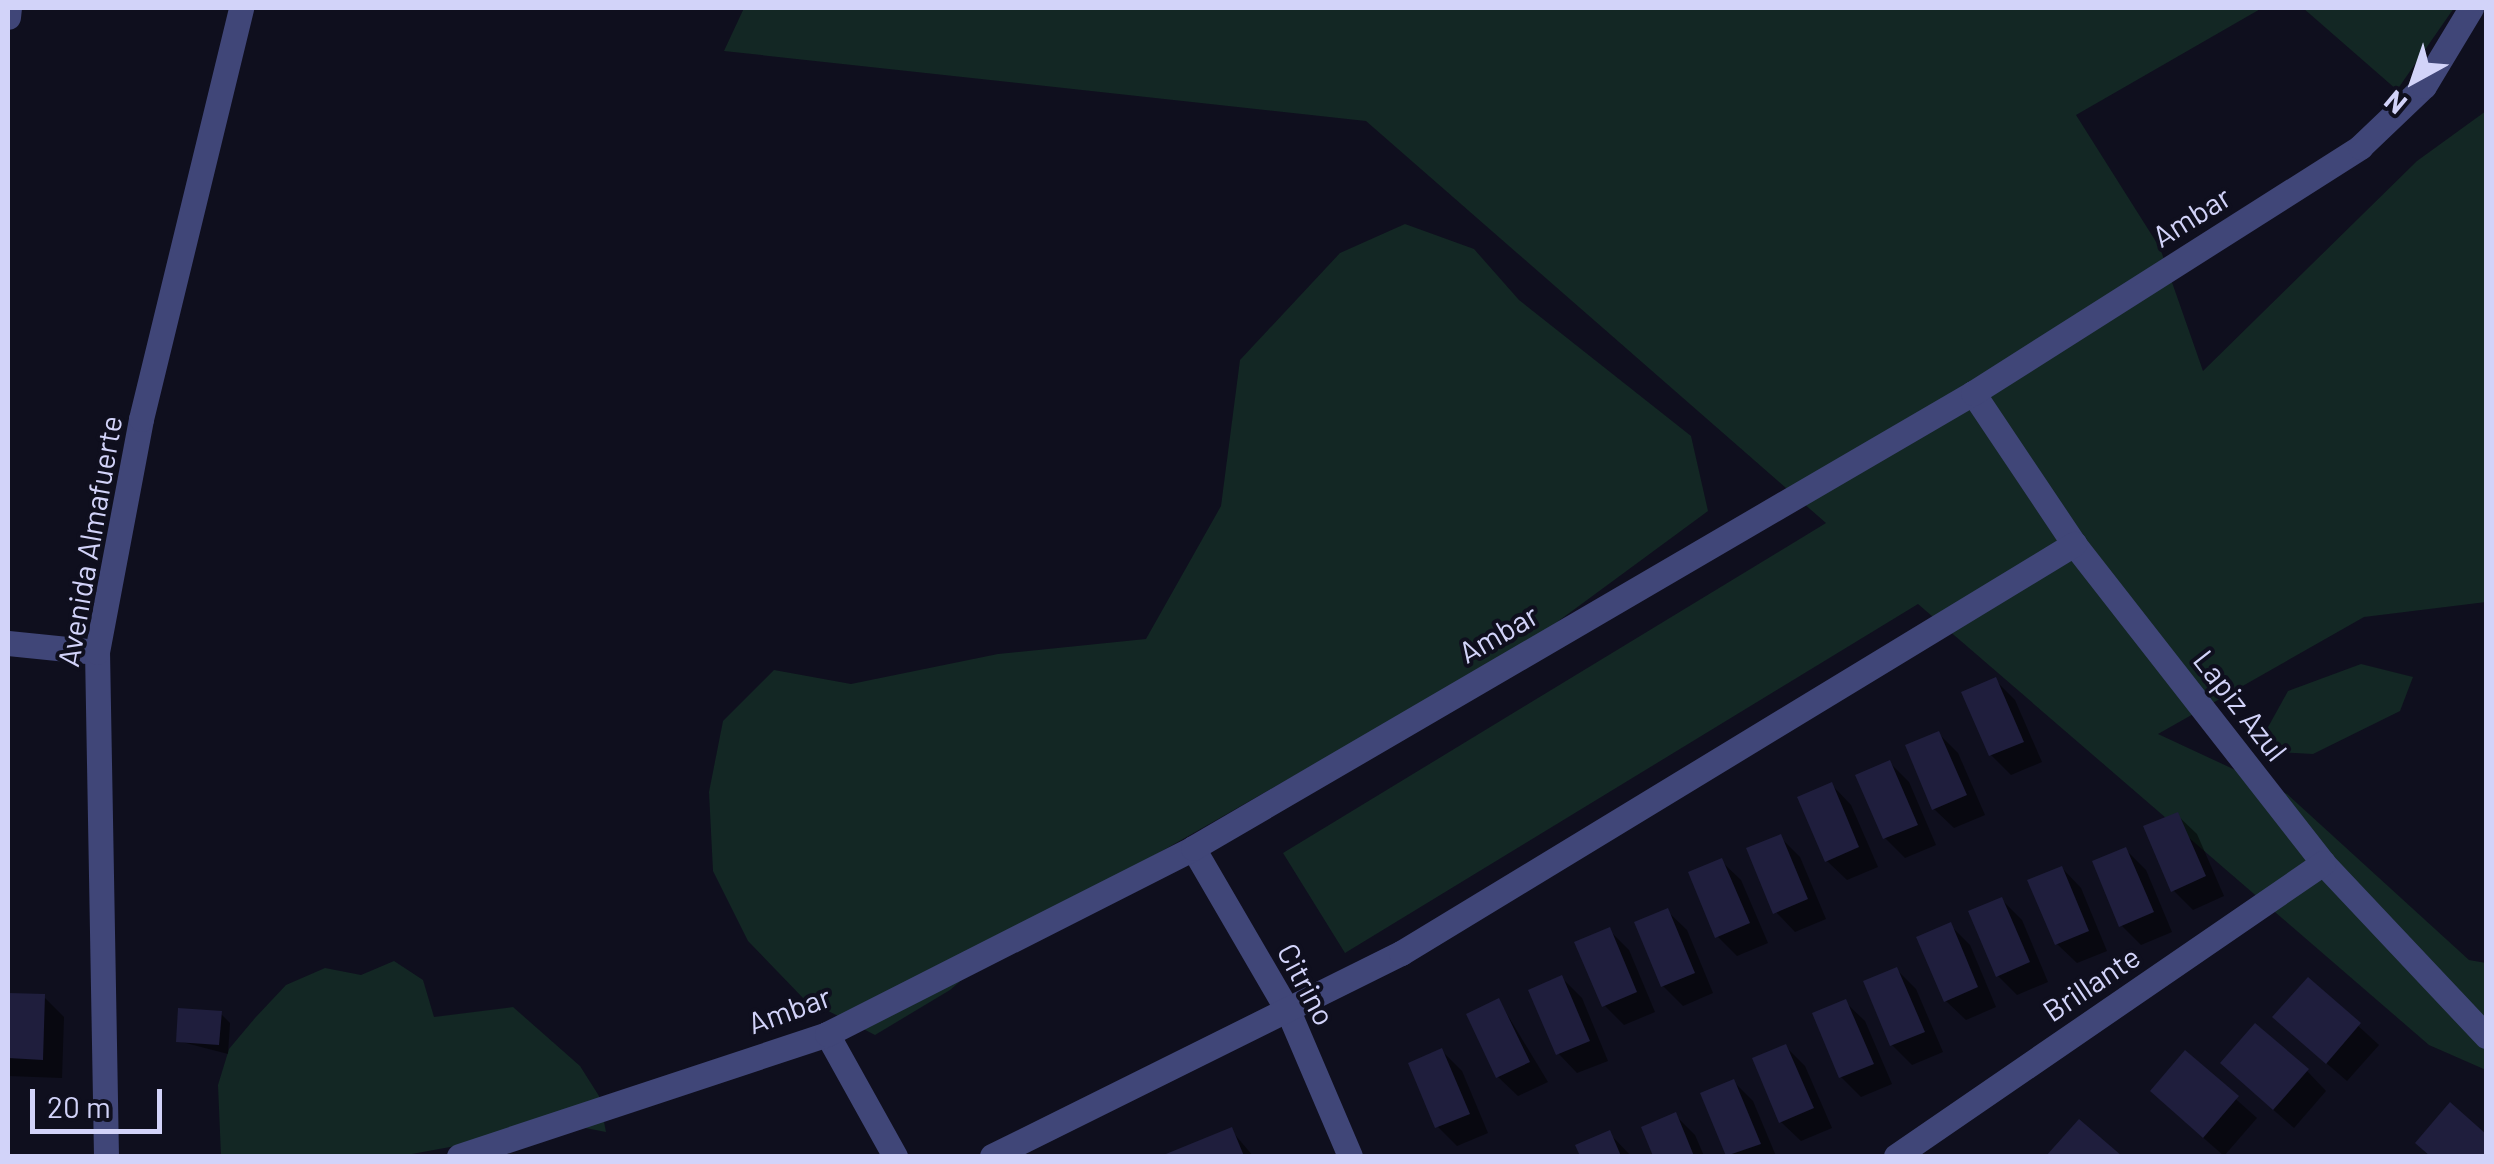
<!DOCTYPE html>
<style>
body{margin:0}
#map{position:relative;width:2494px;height:1164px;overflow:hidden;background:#0f0f1e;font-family:Barlow,sans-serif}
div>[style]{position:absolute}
.green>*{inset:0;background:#132724}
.shadow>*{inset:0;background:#0007}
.building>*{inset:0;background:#1f1e3d}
.minor>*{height:25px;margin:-12.5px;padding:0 12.5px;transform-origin:12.5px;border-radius:12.5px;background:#404678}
span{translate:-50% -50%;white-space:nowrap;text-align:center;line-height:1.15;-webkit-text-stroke:8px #0f0f1e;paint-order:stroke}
.street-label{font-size:30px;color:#d2d3f9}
.frame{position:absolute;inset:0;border:10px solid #d2d3f9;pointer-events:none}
.north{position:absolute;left:2364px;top:30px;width:100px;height:100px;-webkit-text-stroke:8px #0f0f1e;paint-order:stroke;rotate:220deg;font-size:28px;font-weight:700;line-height:40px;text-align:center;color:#d2d3f9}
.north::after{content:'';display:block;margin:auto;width:35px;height:45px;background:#d2d3f9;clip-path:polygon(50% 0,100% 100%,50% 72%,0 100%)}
.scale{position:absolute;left:30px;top:1089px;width:132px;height:45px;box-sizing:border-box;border:5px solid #d2d3f9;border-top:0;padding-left:12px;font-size:30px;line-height:35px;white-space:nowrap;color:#d2d3f9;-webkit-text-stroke:8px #0f0f1e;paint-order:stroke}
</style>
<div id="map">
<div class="green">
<i style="clip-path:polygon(744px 8px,2262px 8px,2076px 115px,2160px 248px,2203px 371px,2417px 161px,2486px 111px,2486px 602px,2364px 617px,2158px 734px,2287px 794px,2469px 960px,2486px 963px,2486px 1070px,2429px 1045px,1918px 604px,1345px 953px,1283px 853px,1826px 523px,1366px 121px,724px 51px)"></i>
<i style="clip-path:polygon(2303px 8px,2454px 8px,2397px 90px)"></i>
<i style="clip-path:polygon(1405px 224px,1474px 249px,1519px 300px,1691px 436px,1708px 511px,1534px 639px,1013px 936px,950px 990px,875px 1035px,803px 998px,748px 941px,713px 871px,709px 792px,723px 721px,774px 670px,851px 684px,998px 654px,1146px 639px,1221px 506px,1240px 360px,1340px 253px)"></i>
<i style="clip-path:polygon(2361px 664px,2413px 677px,2400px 711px,2313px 754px,2275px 752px,2262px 738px,2288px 691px)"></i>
<i style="clip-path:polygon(394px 961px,423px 980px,434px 1017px,513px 1007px,580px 1066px,599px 1096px,606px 1132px,570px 1125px,401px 1156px,221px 1156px,218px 1085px,229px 1049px,255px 1018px,286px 985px,325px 968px,361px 975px)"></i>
</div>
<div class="shadow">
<i style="clip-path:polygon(1995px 680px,2015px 700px,2042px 762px,2011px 775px,1991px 755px)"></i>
<i style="clip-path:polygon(1939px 734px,1958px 753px,1985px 815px,1954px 828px,1934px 809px)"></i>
<i style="clip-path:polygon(1890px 763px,1909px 782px,1936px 845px,1905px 858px,1885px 838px)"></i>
<i style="clip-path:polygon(1832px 785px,1851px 805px,1878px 867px,1847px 880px,1827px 861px)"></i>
<i style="clip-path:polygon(2177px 815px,2197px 834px,2224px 896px,2193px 910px,2173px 890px)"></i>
<i style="clip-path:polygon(1780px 837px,1800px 857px,1826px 919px,1795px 932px,1776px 912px)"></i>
<i style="clip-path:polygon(2126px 850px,2146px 870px,2172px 932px,2141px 945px,2121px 925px)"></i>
<i style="clip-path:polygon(1721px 861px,1741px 880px,1768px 943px,1737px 956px,1717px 936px)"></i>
<i style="clip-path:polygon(2062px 868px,2081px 888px,2107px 951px,2077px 963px,2057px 944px)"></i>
<i style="clip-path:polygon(2002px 900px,2022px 920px,2048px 982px,2017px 995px,1998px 976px)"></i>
<i style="clip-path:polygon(1667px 911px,1687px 930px,1713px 993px,1683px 1006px,1663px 986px)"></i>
<i style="clip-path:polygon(1950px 925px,1970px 945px,1996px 1007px,1966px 1020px,1946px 1001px)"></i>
<i style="clip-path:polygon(1609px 930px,1629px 950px,1655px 1012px,1624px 1025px,1604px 1005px)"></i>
<i style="clip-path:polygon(1897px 970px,1916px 989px,1943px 1052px,1912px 1065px,1892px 1045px)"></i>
<i style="clip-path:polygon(1562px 978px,1582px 998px,1608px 1061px,1577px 1073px,1558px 1053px)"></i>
<i style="clip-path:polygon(2308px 980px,2379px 1045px,2347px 1081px,2295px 1036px)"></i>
<i style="clip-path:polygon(8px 995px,44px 997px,64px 1017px,62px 1078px,8px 1076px)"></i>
<i style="clip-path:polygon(1499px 1001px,1548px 1082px,1518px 1096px,1498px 1077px)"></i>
<i style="clip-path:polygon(1845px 1002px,1865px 1021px,1892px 1084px,1861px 1097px,1841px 1077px)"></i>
<i style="clip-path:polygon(220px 1013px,230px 1023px,228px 1054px,178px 1041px)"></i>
<i style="clip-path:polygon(1786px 1047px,1805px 1066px,1832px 1128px,1801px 1141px,1781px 1122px)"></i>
<i style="clip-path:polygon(1442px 1051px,1462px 1071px,1488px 1133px,1457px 1146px,1437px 1126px)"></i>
<i style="clip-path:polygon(2185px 1054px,2257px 1118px,2224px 1156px,2173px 1111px)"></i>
<i style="clip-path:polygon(2307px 1071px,2326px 1091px,2294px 1128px,2243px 1083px)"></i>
<i style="clip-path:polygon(1734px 1082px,1753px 1101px,1776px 1156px,1729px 1156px,1703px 1094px)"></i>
<i style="clip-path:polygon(1675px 1115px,1695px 1135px,1704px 1156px,1656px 1156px,1644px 1128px)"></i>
<i style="clip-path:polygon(1231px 1130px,1253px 1156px,1167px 1156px)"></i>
<i style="clip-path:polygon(1609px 1133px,1631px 1156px,1583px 1156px,1579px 1146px)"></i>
</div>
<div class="building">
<i style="clip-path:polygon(1996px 677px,2024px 742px,1989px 756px,1961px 692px)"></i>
<i style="clip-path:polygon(1939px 731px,1967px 795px,1932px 810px,1905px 745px)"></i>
<i style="clip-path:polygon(1890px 760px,1918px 825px,1883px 839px,1855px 775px)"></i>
<i style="clip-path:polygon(1832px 782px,1859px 847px,1825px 862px,1797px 797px)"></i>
<i style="clip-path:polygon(2178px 812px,2206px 876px,2171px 892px,2143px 826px)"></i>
<i style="clip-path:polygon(1781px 834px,1808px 899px,1773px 914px,1746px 848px)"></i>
<i style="clip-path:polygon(2126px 847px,2154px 912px,2119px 927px,2092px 861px)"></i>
<i style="clip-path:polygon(1722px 858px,1750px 923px,1715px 938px,1688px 872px)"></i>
<i style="clip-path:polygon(2062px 866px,2089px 931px,2055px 945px,2027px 880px)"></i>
<i style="clip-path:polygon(2002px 897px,2030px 962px,1996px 977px,1968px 911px)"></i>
<i style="clip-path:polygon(1668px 908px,1695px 973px,1661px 987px,1634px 922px)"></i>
<i style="clip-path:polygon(1951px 922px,1978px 987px,1944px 1002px,1916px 937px)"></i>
<i style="clip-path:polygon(1610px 927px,1637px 992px,1602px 1007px,1574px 942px)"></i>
<i style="clip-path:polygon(1897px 967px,1925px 1032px,1890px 1046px,1863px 981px)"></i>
<i style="clip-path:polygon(1562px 975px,1590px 1041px,1556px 1055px,1528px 990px)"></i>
<i style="clip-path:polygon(2308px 977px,2361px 1023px,2326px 1064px,2272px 1017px)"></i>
<i style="clip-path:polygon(8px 993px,45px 994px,43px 1060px,8px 1058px)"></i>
<i style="clip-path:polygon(1499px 998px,1530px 1062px,1496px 1078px,1466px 1014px)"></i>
<i style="clip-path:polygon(1846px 999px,1874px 1064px,1839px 1078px,1812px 1013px)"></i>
<i style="clip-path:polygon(178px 1008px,222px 1011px,219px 1045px,176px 1042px)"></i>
<i style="clip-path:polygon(2255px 1023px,2309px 1069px,2273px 1110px,2220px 1063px)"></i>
<i style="clip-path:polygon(1786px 1044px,1814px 1108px,1779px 1123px,1752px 1058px)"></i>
<i style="clip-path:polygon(1442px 1048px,1470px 1114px,1435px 1128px,1408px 1063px)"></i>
<i style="clip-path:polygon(2185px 1050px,2239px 1096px,2203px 1138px,2150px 1091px)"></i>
<i style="clip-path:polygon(1734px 1079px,1761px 1144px,1726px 1156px,1700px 1093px)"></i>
<i style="clip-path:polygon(2450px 1102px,2486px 1134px,2486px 1156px,2430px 1156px,2415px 1143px)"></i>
<i style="clip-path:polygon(1676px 1112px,1694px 1156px,1653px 1156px,1641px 1127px)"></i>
<i style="clip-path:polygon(2079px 1119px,2122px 1156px,2046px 1156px)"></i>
<i style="clip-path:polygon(1232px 1127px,1244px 1156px,1161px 1156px)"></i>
<i style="clip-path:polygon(1610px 1130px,1621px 1156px,1580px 1156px,1575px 1145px)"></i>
</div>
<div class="minor">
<i style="left:8px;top:17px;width:9px;rotate:-84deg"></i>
<i style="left:1973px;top:393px;width:182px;rotate:56.2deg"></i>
<i style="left:2074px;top:544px;width:405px;rotate:52deg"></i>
<i style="left:2323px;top:863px;width:238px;rotate:46.7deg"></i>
<i style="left:8px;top:643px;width:89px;rotate:5.8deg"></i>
<i style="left:1193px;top:848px;width:191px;rotate:59.8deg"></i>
<i style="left:1289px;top:1013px;width:155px;rotate:66.9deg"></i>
<i style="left:827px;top:1034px;width:140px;rotate:60.9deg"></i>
<i style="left:106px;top:1156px;width:504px;rotate:-91.02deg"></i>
<i style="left:97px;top:652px;width:237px;rotate:-79.3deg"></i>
<i style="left:141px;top:419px;width:423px;rotate:-76.3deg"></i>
<i style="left:459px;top:1156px;width:388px;rotate:-18.3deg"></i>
<i style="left:827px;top:1034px;width:411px;rotate:-26.9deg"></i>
<i style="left:1193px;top:848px;width:903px;rotate:-30.26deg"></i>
<i style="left:1973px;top:393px;width:459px;rotate:-32.4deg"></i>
<i style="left:2360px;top:147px;width:88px;rotate:-43.6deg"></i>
<i style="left:2424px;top:86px;width:91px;rotate:-58.9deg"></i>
<i style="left:992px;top:1156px;width:457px;rotate:-26.4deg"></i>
<i style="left:1401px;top:953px;width:788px;rotate:-31.29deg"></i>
<i style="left:1896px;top:1156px;width:518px;rotate:-34.46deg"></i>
</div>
<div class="street-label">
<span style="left:2191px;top:216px;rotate:-32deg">Ambar</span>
<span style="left:89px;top:541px;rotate:-80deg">Avenida Almafuerte</span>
<span style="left:1498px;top:633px;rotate:-30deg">Ambar</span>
<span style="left:2241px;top:705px;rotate:52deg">Lapiz Azul</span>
<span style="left:2091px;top:983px;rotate:-34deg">Brillante</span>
<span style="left:1307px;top:984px;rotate:62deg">Citrino</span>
<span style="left:789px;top:1009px;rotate:-20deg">Ambar</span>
</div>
<div class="frame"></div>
<div class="north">N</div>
<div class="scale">20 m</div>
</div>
